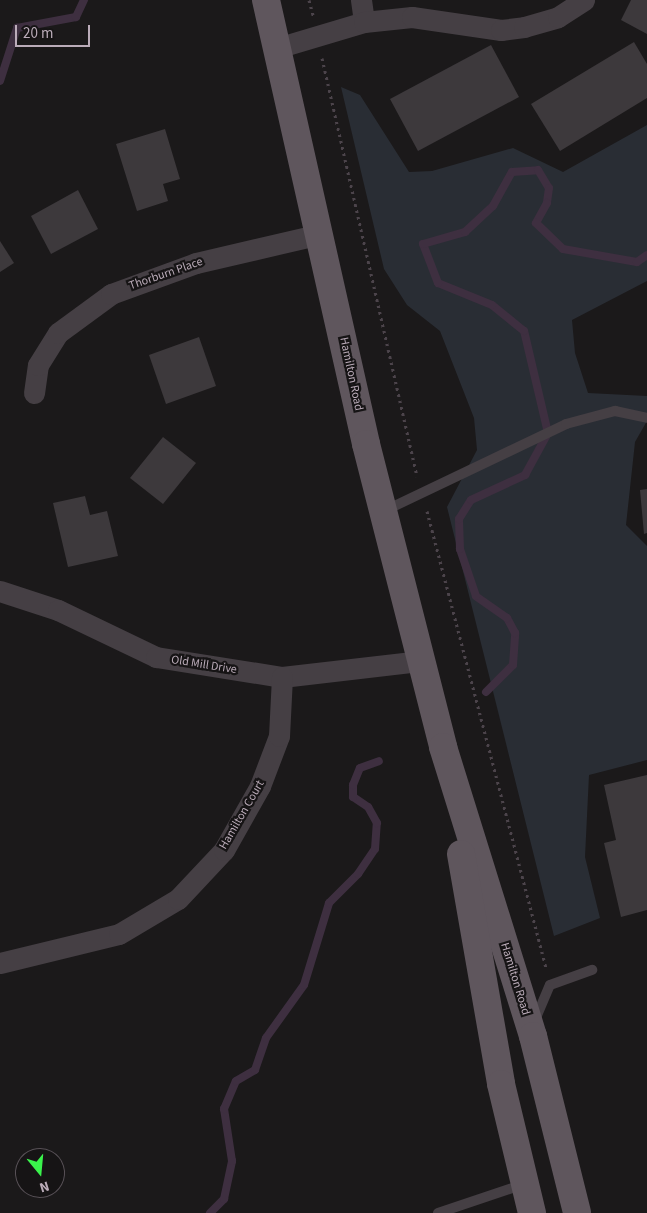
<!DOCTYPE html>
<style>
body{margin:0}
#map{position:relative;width:647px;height:1213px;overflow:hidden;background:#1b191a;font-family:"Source Sans 3",sans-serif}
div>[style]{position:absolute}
.green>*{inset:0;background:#292d34}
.stream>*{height:8px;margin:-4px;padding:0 4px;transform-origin:4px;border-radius:4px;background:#3e2f40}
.building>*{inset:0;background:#3d393c}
.path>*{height:3px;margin-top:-1.5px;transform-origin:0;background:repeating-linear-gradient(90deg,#4c444b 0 2.5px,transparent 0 6.5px)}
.lane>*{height:10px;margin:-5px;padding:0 5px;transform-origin:5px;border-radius:5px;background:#453f44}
.street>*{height:21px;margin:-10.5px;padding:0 10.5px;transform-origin:10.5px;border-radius:10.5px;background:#453f44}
.primary>*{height:28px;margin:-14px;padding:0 14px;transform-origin:14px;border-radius:14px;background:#5f565d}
span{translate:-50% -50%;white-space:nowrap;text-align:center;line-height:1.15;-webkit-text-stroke:4.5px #161415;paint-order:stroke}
.street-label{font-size:12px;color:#bbacb9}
.north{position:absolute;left:15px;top:1148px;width:50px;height:50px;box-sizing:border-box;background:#161415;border:1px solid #585157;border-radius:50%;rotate:163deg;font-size:14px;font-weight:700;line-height:20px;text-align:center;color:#bbacb9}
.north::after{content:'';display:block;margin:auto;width:18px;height:22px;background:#3af24c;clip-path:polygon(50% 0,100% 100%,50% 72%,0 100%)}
.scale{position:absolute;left:15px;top:25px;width:75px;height:22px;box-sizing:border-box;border:2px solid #bbacb9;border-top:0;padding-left:6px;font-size:15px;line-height:18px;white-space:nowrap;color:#bbacb9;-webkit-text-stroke:4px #161415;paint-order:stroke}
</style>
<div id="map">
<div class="green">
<i style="clip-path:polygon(341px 87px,360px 95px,409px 172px,432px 171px,513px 148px,563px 172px,647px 125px,647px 281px,572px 320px,575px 353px,588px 393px,647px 396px,647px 421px,635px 442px,626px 525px,647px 546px,647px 760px,589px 775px,585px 857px,600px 918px,554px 936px,447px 507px,477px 450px,474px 418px,440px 331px,407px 305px,384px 269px)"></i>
</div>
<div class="stream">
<i style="left:0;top:81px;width:56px;rotate:-72.2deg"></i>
<i style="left:17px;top:28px;width:60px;rotate:-10.6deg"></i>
<i style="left:76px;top:17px;width:19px;rotate:-65deg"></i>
<i style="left:486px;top:692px;width:38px;rotate:-45deg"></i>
<i style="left:513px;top:665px;width:32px;rotate:-86deg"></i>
<i style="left:515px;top:633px;width:17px;rotate:-118deg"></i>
<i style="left:507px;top:618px;width:38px;rotate:-145deg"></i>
<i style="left:476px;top:596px;width:50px;rotate:-108.8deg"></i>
<i style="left:460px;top:549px;width:30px;rotate:-92deg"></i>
<i style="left:459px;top:519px;width:22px;rotate:-58deg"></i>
<i style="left:471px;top:500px;width:60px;rotate:-24.8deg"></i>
<i style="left:525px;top:475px;width:48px;rotate:-61.3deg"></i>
<i style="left:548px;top:433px;width:105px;rotate:-103.2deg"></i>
<i style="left:524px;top:331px;width:41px;rotate:-140.9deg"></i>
<i style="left:492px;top:305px;width:58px;rotate:-157.8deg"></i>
<i style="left:438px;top:283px;width:42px;rotate:-111deg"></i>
<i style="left:423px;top:244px;width:44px;rotate:-15.9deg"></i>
<i style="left:465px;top:232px;width:38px;rotate:-43deg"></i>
<i style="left:493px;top:206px;width:39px;rotate:-61deg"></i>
<i style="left:512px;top:172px;width:26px;rotate:-4deg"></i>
<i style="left:538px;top:170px;width:21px;rotate:59deg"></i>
<i style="left:549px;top:188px;width:15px;rotate:98deg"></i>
<i style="left:547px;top:203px;width:23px;rotate:119deg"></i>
<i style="left:536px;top:223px;width:37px;rotate:44deg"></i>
<i style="left:563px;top:249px;width:75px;rotate:10deg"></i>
<i style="left:637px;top:262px;width:12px;rotate:-35deg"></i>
<i style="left:210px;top:1213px;width:20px;rotate:-45deg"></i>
<i style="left:224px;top:1199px;width:39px;rotate:-78deg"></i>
<i style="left:232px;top:1161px;width:53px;rotate:-98.7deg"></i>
<i style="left:224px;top:1109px;width:30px;rotate:-67deg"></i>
<i style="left:236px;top:1081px;width:22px;rotate:-30deg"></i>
<i style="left:255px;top:1070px;width:34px;rotate:-71deg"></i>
<i style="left:266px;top:1038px;width:65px;rotate:-54.4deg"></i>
<i style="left:304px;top:985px;width:86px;rotate:-73deg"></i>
<i style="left:329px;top:903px;width:41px;rotate:-45deg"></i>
<i style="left:358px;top:874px;width:30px;rotate:-56deg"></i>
<i style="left:375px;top:849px;width:26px;rotate:-86deg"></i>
<i style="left:377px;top:823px;width:18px;rotate:-119deg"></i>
<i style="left:368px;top:807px;width:18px;rotate:-146deg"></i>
<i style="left:353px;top:797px;width:12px;rotate:-90deg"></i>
<i style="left:353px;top:785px;width:18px;rotate:-68deg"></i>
<i style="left:360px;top:768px;width:20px;rotate:-20deg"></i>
</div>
<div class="building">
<i style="clip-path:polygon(631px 0,647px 0,647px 34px,621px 20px)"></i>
<i style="clip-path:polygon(634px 42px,647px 64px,647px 98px,560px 151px,531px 104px)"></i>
<i style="clip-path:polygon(491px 45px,519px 97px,418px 151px,390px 99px)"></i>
<i style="clip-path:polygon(165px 129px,180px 179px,163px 184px,168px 201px,137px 211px,116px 144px)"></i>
<i style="clip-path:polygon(78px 190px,98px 229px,51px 254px,31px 216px)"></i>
<i style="clip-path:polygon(0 241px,14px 263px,0 272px)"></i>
<i style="clip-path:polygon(199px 337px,216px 386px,166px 404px,149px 355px)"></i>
<i style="clip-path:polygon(163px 437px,196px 463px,163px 504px,130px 478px)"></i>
<i style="clip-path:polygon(647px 489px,647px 533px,644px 534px,640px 490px)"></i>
<i style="clip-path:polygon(85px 496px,90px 515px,107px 511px,118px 556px,68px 567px,53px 503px)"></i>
<i style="clip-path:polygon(647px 775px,647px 910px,621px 917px,604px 843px,616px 840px,604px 785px)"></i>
</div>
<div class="path">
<i style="left:309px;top:0;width:16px;rotate:75deg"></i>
<i style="left:322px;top:58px;width:429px;rotate:77.2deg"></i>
<i style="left:427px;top:511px;width:473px;rotate:75.4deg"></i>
</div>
<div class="lane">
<i style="left:384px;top:511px;width:202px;rotate:-25.5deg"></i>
<i style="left:566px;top:424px;width:51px;rotate:-14.9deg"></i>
<i style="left:615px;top:411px;width:33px;rotate:12deg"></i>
<i style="left:535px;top:1020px;width:38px;rotate:-67deg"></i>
<i style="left:550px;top:985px;width:45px;rotate:-19.7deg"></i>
<i style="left:438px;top:1213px;width:91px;rotate:-18.6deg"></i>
</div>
<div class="street">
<i style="left:361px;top:0;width:22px;rotate:82deg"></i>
<i style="left:277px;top:48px;width:91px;rotate:-16.6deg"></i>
<i style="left:364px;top:22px;width:48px;rotate:-5.9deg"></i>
<i style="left:412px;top:17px;width:90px;rotate:8.3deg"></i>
<i style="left:501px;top:30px;width:23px;rotate:-7deg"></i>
<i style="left:524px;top:27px;width:35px;rotate:-16deg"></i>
<i style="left:558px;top:17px;width:31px;rotate:-33deg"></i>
<i style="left:34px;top:393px;width:28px;rotate:-82deg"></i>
<i style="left:38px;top:365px;width:38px;rotate:-58deg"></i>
<i style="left:58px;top:333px;width:66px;rotate:-36.3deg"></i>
<i style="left:111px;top:294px;width:90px;rotate:-20deg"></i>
<i style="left:196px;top:263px;width:128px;rotate:-13.1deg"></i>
<i style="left:0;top:591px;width:61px;rotate:18.1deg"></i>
<i style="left:58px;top:610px;width:109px;rotate:25.6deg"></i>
<i style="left:156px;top:657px;width:128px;rotate:9deg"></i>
<i style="left:282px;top:677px;width:140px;rotate:-6.6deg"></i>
<i style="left:0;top:963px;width:122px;rotate:-13.7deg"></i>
<i style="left:119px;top:934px;width:69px;rotate:-30.7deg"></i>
<i style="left:178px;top:899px;width:67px;rotate:-46.8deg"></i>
<i style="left:224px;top:850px;width:73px;rotate:-60.6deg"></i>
<i style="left:260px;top:786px;width:53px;rotate:-69.2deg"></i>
<i style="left:279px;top:736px;width:59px;rotate:-87.1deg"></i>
</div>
<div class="primary">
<i style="left:266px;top:0;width:455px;rotate:77.3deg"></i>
<i style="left:366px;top:444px;width:313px;rotate:75.7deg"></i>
<i style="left:443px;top:747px;width:303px;rotate:72.7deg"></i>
<i style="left:533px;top:1036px;width:182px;rotate:76deg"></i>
<i style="left:461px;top:854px;width:233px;rotate:80.1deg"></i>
<i style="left:501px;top:1084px;width:133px;rotate:76.5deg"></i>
</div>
<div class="street-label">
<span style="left:166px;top:274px;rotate:-19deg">Thorburn Place</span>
<span style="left:351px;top:374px;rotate:78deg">Hamilton Road</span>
<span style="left:204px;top:665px;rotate:9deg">Old Mill Drive</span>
<span style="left:242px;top:815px;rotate:-60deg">Hamilton Court</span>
<span style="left:515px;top:979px;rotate:73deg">Hamilton Road</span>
</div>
<div class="north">N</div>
<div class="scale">20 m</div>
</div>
